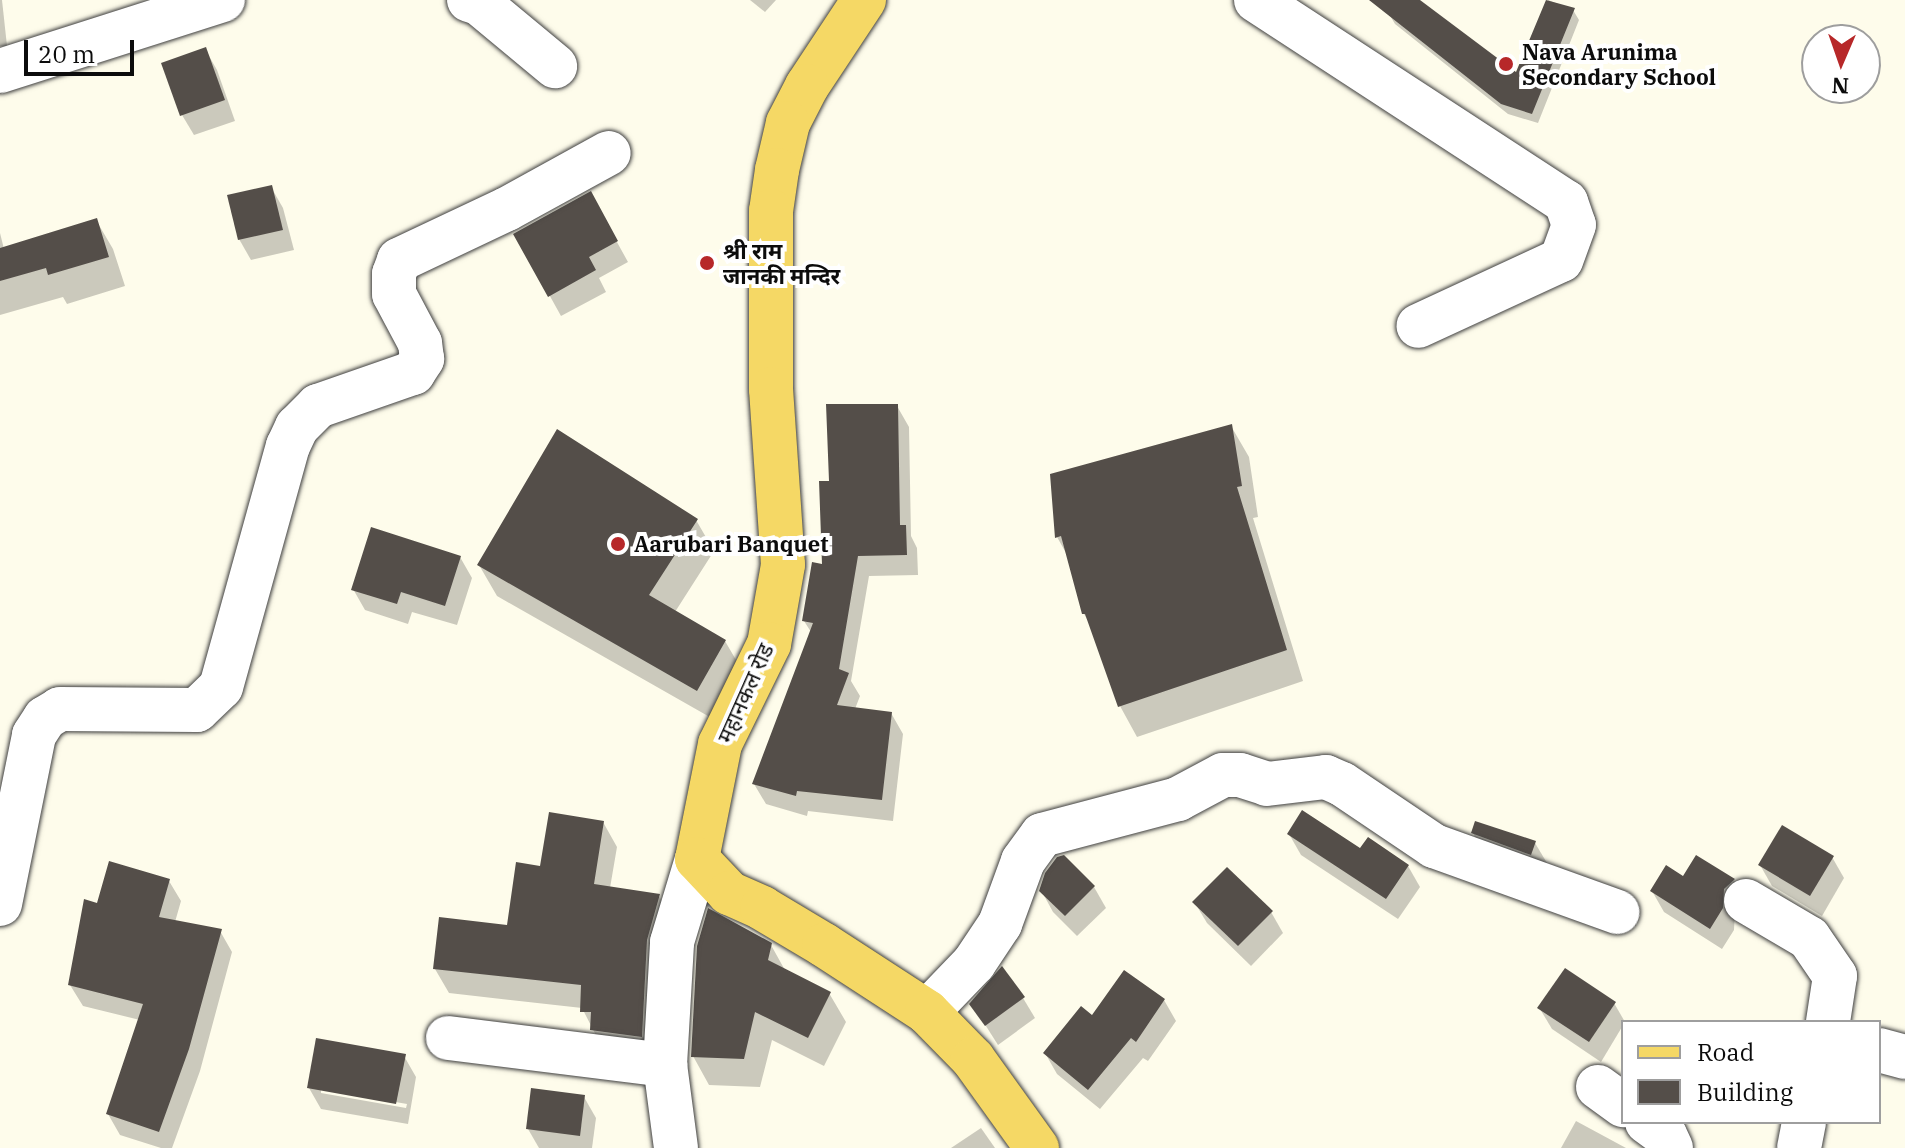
<!DOCTYPE html>
<meta charset="utf-8">
<style>
body{margin:0}
#map{position:relative;width:1905px;height:1148px;overflow:hidden;background:#fefceb;font-family:"IBM Plex Serif","Noto Sans Devanagari",serif}
div>[style]{position:absolute}
.shadow>*{inset:0;background:#0003}
.building>*{inset:0;background:#544e49}
.roads{filter:drop-shadow(0 0 2px #3f3f3f) drop-shadow(0 0 2px #3f3f3f)}
.minor>*{height:44px;margin:-22px;padding:0 22px;transform-origin:22px;border-radius:22px;background:#fff}
.major>*{height:44px;margin:-22px;padding:0 22px;transform-origin:22px;border-radius:22px;background:#f5d865}
.dots>*{width:22px;height:22px;translate:-50% -50%;box-sizing:border-box;border:4px solid #fff;border-radius:50%}
span{translate:-50% -50%;white-space:nowrap;text-align:center;line-height:1.15;-webkit-text-stroke:8px #fff;paint-order:stroke}
.poi-label{font-size:22px;color:#0c0c0c;font-weight:700}
.left{translate:0 -50%;text-align:left}
.street-label{font-size:22px;color:#0c0c0c}
.legend{position:absolute;left:1621px;top:1020px;width:260px;height:104px;box-sizing:border-box;background:#fff;border:2px solid #9e9e9e;margin:0;padding:10px 14px;list-style:none;font-size:24px;color:#0c0c0c}
.legend li{display:flex;align-items:center;gap:16px;height:40px}
.legend b{width:40px;border:2px solid #9e9e9e}
.north{position:absolute;left:1801px;top:24px;width:80px;height:80px;box-sizing:border-box;background:#fff;border:2px solid #9e9e9e;border-radius:50%;rotate:182deg;font-size:22px;font-weight:700;line-height:32px;text-align:center;color:#0c0c0c}
.north::after{content:'';display:block;margin:auto;width:28px;height:36px;background:#b72829;clip-path:polygon(50% 0,100% 100%,50% 72%,0 100%)}
.scale{position:absolute;left:24px;top:40px;width:110px;height:36px;box-sizing:border-box;border:4px solid #0c0c0c;border-top:0;padding-left:10px;font-size:24px;line-height:28px;white-space:nowrap;color:#0c0c0c;-webkit-text-stroke:6px #fff;paint-order:stroke}
</style>
<div id="map">
<div class="shadow">
<i style="clip-path:polygon(0 0,2px 0,7px 46px,0 46px)"></i>
<i style="clip-path:polygon(750px 0,776px 0,765px 12px)"></i>
<i style="clip-path:polygon(1399px 0,1416px 0,1517px 75px,1548px 0,1573px 10px,1579px 20px,1538px 123px,1508px 114px,1395px 24px,1389px 14px)"></i>
<i style="clip-path:polygon(205px 49px,217px 70px,235px 121px,194px 135px,182px 115px)"></i>
<i style="clip-path:polygon(271px 187px,283px 208px,294px 250px,251px 260px,239px 239px)"></i>
<i style="clip-path:polygon(602px 215px,628px 262px,599px 278px,606px 292px,561px 316px,516px 235px)"></i>
<i style="clip-path:polygon(96px 220px,113px 249px,125px 286px,67px 304px,63px 297px,0 315px,0 233px,4px 249px)"></i>
<i style="clip-path:polygon(897px 406px,909px 427px,911px 536px,917px 548px,918px 575px,869px 576px,851px 681px,860px 696px,855px 709px,891px 713px,903px 734px,893px 821px,808px 811px,807px 816px,766px 804px,754px 784px,811px 632px,804px 621px,824px 566px,831px 482px)"></i>
<i style="clip-path:polygon(1231px 426px,1249px 457px,1258px 517px,1253px 518px,1303px 681px,1137px 737px,1120px 706px,1093px 629px,1084px 614px,1070px 560px,1057px 537px)"></i>
<i style="clip-path:polygon(696px 520px,714px 551px,675px 612px,725px 641px,743px 672px,715px 720px,497px 596px,479px 565px)"></i>
<i style="clip-path:polygon(460px 557px,472px 578px,457px 625px,412px 612px,408px 624px,365px 610px,353px 589px)"></i>
<i style="clip-path:polygon(603px 822px,617px 847px,610px 888px,659px 896px,673px 920px,655px 1061px,606px 1055px,582px 1008px,449px 993px,435px 969px,508px 927px,542px 868px)"></i>
<i style="clip-path:polygon(1473px 833px,1535px 843px,1547px 863px,1485px 854px)"></i>
<i style="clip-path:polygon(1289px 834px,1408px 866px,1420px 887px,1398px 919px,1301px 855px)"></i>
<i style="clip-path:polygon(1832px 857px,1844px 878px,1822px 916px,1772px 886px,1760px 865px)"></i>
<i style="clip-path:polygon(1684px 878px,1734px 880px,1745px 901px,1735px 910px,1734px 930px,1722px 949px,1664px 912px,1652px 891px)"></i>
<i style="clip-path:polygon(169px 881px,181px 901px,175px 922px,220px 931px,232px 952px,200px 1071px,172px 1148px,161px 1148px,120px 1135px,108px 1114px,140px 1020px,83px 1006px,70px 985px,98px 905px)"></i>
<i style="clip-path:polygon(1094px 887px,1106px 908px,1077px 936px,1053px 912px,1041px 890px)"></i>
<i style="clip-path:polygon(1195px 903px,1271px 912px,1283px 933px,1251px 966px,1207px 923px)"></i>
<i style="clip-path:polygon(771px 945px,786px 972px,829px 993px,846px 1022px,824px 1066px,772px 1040px,760px 1087px,709px 1085px,693px 1056px)"></i>
<i style="clip-path:polygon(1023px 998px,1035px 1018px,998px 1045px,972px 1004px)"></i>
<i style="clip-path:polygon(1164px 1000px,1176px 1021px,1148px 1061px,1143px 1058px,1100px 1109px,1057px 1074px,1045px 1053px,1093px 1018px)"></i>
<i style="clip-path:polygon(1614px 1003px,1625px 1022px,1601px 1062px,1552px 1029px,1540px 1009px)"></i>
<i style="clip-path:polygon(evenodd,404px 1056px,416px 1077px,408px 1124px,321px 1109px,309px 1088px,404px 1056px,321px 1089px,407px 1104px,406px 1108px,321px 1093px,321px 1089px)"></i>
<i style="clip-path:polygon(584px 1097px,596px 1118px,592px 1148px,539px 1148px,528px 1129px)"></i>
<i style="clip-path:polygon(1576px 1121px,1626px 1148px,1561px 1148px)"></i>
<i style="clip-path:polygon(981px 1128px,995px 1148px,951px 1148px)"></i>
</div>
<div class="building">
<i style="clip-path:polygon(1369px 0,1420px 0,1516px 72px,1546px 0,1575px 8px,1532px 114px,1501px 104px)"></i>
<i style="clip-path:polygon(206px 47px,225px 100px,180px 116px,161px 63px)"></i>
<i style="clip-path:polygon(272px 185px,283px 230px,238px 240px,227px 195px)"></i>
<i style="clip-path:polygon(591px 191px,618px 241px,589px 257px,596px 270px,548px 297px,513px 234px)"></i>
<i style="clip-path:polygon(97px 218px,109px 257px,48px 275px,46px 268px,0 281px,0 248px)"></i>
<i style="clip-path:polygon(826px 404px,898px 404px,900px 525px,906px 525px,907px 555px,858px 556px,839px 669px,849px 673px,837px 705px,892px 712px,882px 800px,797px 791px,796px 796px,752px 784px,813px 623px,802px 621px,812px 562px,822px 564px,819px 481px,829px 481px)"></i>
<i style="clip-path:polygon(1232px 424px,1242px 486px,1237px 487px,1287px 650px,1118px 707px,1085px 614px,1082px 614px,1061px 536px,1055px 538px,1050px 474px)"></i>
<i style="clip-path:polygon(557px 429px,698px 519px,649px 595px,726px 640px,697px 691px,477px 565px)"></i>
<i style="clip-path:polygon(371px 527px,461px 556px,445px 606px,401px 592px,397px 604px,351px 590px)"></i>
<i style="clip-path:polygon(1302px 810px,1360px 848px,1368px 837px,1409px 865px,1386px 899px,1287px 834px)"></i>
<i style="clip-path:polygon(549px 812px,604px 821px,594px 884px,660px 894px,647px 940px,642px 1037px,590px 1030px,591px 1012px,580px 1012px,581px 985px,433px 969px,439px 917px,507px 925px,516px 862px,540px 866px)"></i>
<i style="clip-path:polygon(1475px 821px,1536px 841px,1531px 855px,1471px 833px)"></i>
<i style="clip-path:polygon(1782px 825px,1834px 856px,1810px 896px,1758px 865px)"></i>
<i style="clip-path:polygon(1064px 855px,1095px 886px,1065px 916px,1039px 891px,1045px 873px,1057px 857px)"></i>
<i style="clip-path:polygon(1696px 855px,1735px 879px,1724px 889px,1723px 908px,1710px 929px,1650px 891px,1666px 865px,1683px 876px)"></i>
<i style="clip-path:polygon(109px 861px,170px 879px,159px 917px,222px 929px,189px 1049px,159px 1132px,106px 1114px,143px 1004px,68px 985px,84px 899px,97px 903px)"></i>
<i style="clip-path:polygon(1227px 867px,1273px 911px,1238px 946px,1192px 902px)"></i>
<i style="clip-path:polygon(708px 908px,772px 943px,768px 960px,831px 992px,808px 1038px,755px 1012px,744px 1059px,691px 1057px,697px 946px)"></i>
<i style="clip-path:polygon(1002px 966px,1025px 997px,985px 1026px,969px 1004px)"></i>
<i style="clip-path:polygon(1565px 968px,1616px 1002px,1589px 1042px,1537px 1008px)"></i>
<i style="clip-path:polygon(1124px 970px,1165px 999px,1136px 1042px,1131px 1038px,1088px 1090px,1043px 1053px,1081px 1006px,1092px 1015px)"></i>
<i style="clip-path:polygon(316px 1038px,406px 1054px,396px 1104px,307px 1088px)"></i>
<i style="clip-path:polygon(531px 1088px,585px 1095px,580px 1136px,526px 1129px)"></i>
</div>
<div class="roads">
<div class="minor">
<i style="left:469px;top:0;width:10px;rotate:17deg"></i>
<i style="left:479px;top:3px;width:99px;rotate:39.7deg"></i>
<i style="left:1256px;top:0;width:370px;rotate:33.1deg"></i>
<i style="left:1566px;top:202px;width:24px;rotate:71deg"></i>
<i style="left:1574px;top:225px;width:37px;rotate:110deg"></i>
<i style="left:1561px;top:260px;width:157px;rotate:155.2deg"></i>
<i style="left:0;top:71px;width:234px;rotate:-17.7deg"></i>
<i style="left:1746px;top:901px;width:73px;rotate:30.4deg"></i>
<i style="left:1809px;top:938px;width:46px;rotate:55.6deg"></i>
<i style="left:1835px;top:976px;width:47px;rotate:98.7deg"></i>
<i style="left:0;top:904px;width:172px;rotate:-78.6deg"></i>
<i style="left:34px;top:735px;width:20px;rotate:-57deg"></i>
<i style="left:45px;top:718px;width:17px;rotate:-31deg"></i>
<i style="left:60px;top:709px;width:137px;rotate:0.4deg"></i>
<i style="left:197px;top:710px;width:33px;rotate:-44deg"></i>
<i style="left:221px;top:687px;width:250px;rotate:-74.5deg"></i>
<i style="left:288px;top:446px;width:21px;rotate:-65deg"></i>
<i style="left:297px;top:427px;width:30px;rotate:-45deg"></i>
<i style="left:318px;top:406px;width:101px;rotate:-19.2deg"></i>
<i style="left:413px;top:373px;width:17px;rotate:-57deg"></i>
<i style="left:422px;top:359px;width:16px;rotate:-97deg"></i>
<i style="left:420px;top:343px;width:55px;rotate:-118deg"></i>
<i style="left:394px;top:294px;width:20px;rotate:-90deg"></i>
<i style="left:394px;top:274px;width:15px;rotate:-70deg"></i>
<i style="left:399px;top:260px;width:119px;rotate:-25.3deg"></i>
<i style="left:507px;top:209px;width:116px;rotate:-28.8deg"></i>
<i style="left:927px;top:1012px;width:68px;rotate:-46.2deg"></i>
<i style="left:974px;top:963px;width:47px;rotate:-56.3deg"></i>
<i style="left:1000px;top:924px;width:67px;rotate:-69.9deg"></i>
<i style="left:1023px;top:861px;width:32px;rotate:-54deg"></i>
<i style="left:1042px;top:835px;width:141px;rotate:-14.8deg"></i>
<i style="left:1178px;top:799px;width:51px;rotate:-28.1deg"></i>
<i style="left:1223px;top:775px;width:17px"></i>
<i style="left:1240px;top:775px;width:28px;rotate:18deg"></i>
<i style="left:1267px;top:784px;width:59px;rotate:-6.8deg"></i>
<i style="left:1326px;top:777px;width:17px;rotate:24deg"></i>
<i style="left:1342px;top:784px;width:111px;rotate:34deg"></i>
<i style="left:1434px;top:846px;width:195px;rotate:19.8deg"></i>
<i style="left:448px;top:1038px;width:219px;rotate:7.1deg"></i>
<i style="left:1879px;top:1050px;width:27px;rotate:15deg"></i>
<i style="left:1598px;top:1087px;width:31px;rotate:36deg"></i>
<i style="left:1647px;top:1122px;width:22px;rotate:36deg"></i>
<i style="left:1665px;top:1135px;width:14px;rotate:65deg"></i>
<i style="left:676px;top:1148px;width:84px;rotate:-97.5deg"></i>
<i style="left:665px;top:1065px;width:123px;rotate:-86.7deg"></i>
<i style="left:672px;top:942px;width:87px;rotate:-73.2deg"></i>
<i style="left:1799px;top:1148px;width:26px;rotate:-79deg"></i>
</div>
<div class="major">
<i style="left:864px;top:0;width:103px;rotate:123.5deg"></i>
<i style="left:807px;top:86px;width:42px;rotate:117.2deg"></i>
<i style="left:788px;top:123px;width:48px;rotate:103.2deg"></i>
<i style="left:777px;top:170px;width:41px;rotate:98.3deg"></i>
<i style="left:771px;top:211px;width:178px;rotate:90deg"></i>
<i style="left:771px;top:389px;width:176px;rotate:86.1deg"></i>
<i style="left:783px;top:565px;width:80px;rotate:100deg"></i>
<i style="left:769px;top:644px;width:111px;rotate:116.1deg"></i>
<i style="left:720px;top:744px;width:117px;rotate:101.3deg"></i>
<i style="left:697px;top:859px;width:47px;rotate:46.7deg"></i>
<i style="left:729px;top:893px;width:36px;rotate:24deg"></i>
<i style="left:762px;top:908px;width:72px;rotate:30.8deg"></i>
<i style="left:824px;top:945px;width:123px;rotate:33deg"></i>
<i style="left:927px;top:1012px;width:66px;rotate:45.6deg"></i>
<i style="left:973px;top:1059px;width:110px;rotate:54.3deg"></i>
</div>
</div>
<div class="dots">
<i style="left:1506px;top:64px;background:#b72829"></i>
<i style="left:707px;top:263px;background:#b72829"></i>
<i style="left:618px;top:544px;background:#b72829"></i>
</div>
<div class="poi-label">
<span class="left" style="left:1522px;top:64px">Nava Arunima<br>Secondary School</span>
<span class="left" style="left:723px;top:263px">श्री राम<br>जानकी मन्दिर</span>
<span class="left" style="left:634px;top:544px">Aarubari Banquet</span>
</div>
<div class="street-label">
<span style="left:745px;top:693px;rotate:-66deg">महानकल रोड</span>
</div>
<ul class="legend">
<li><b style="height:10px;background:#f5d865"></b>Road</li>
<li><b style="height:22px;background:#544e49"></b>Building</li>
</ul>
<div class="north">N</div>
<div class="scale">20 m</div>
</div>
